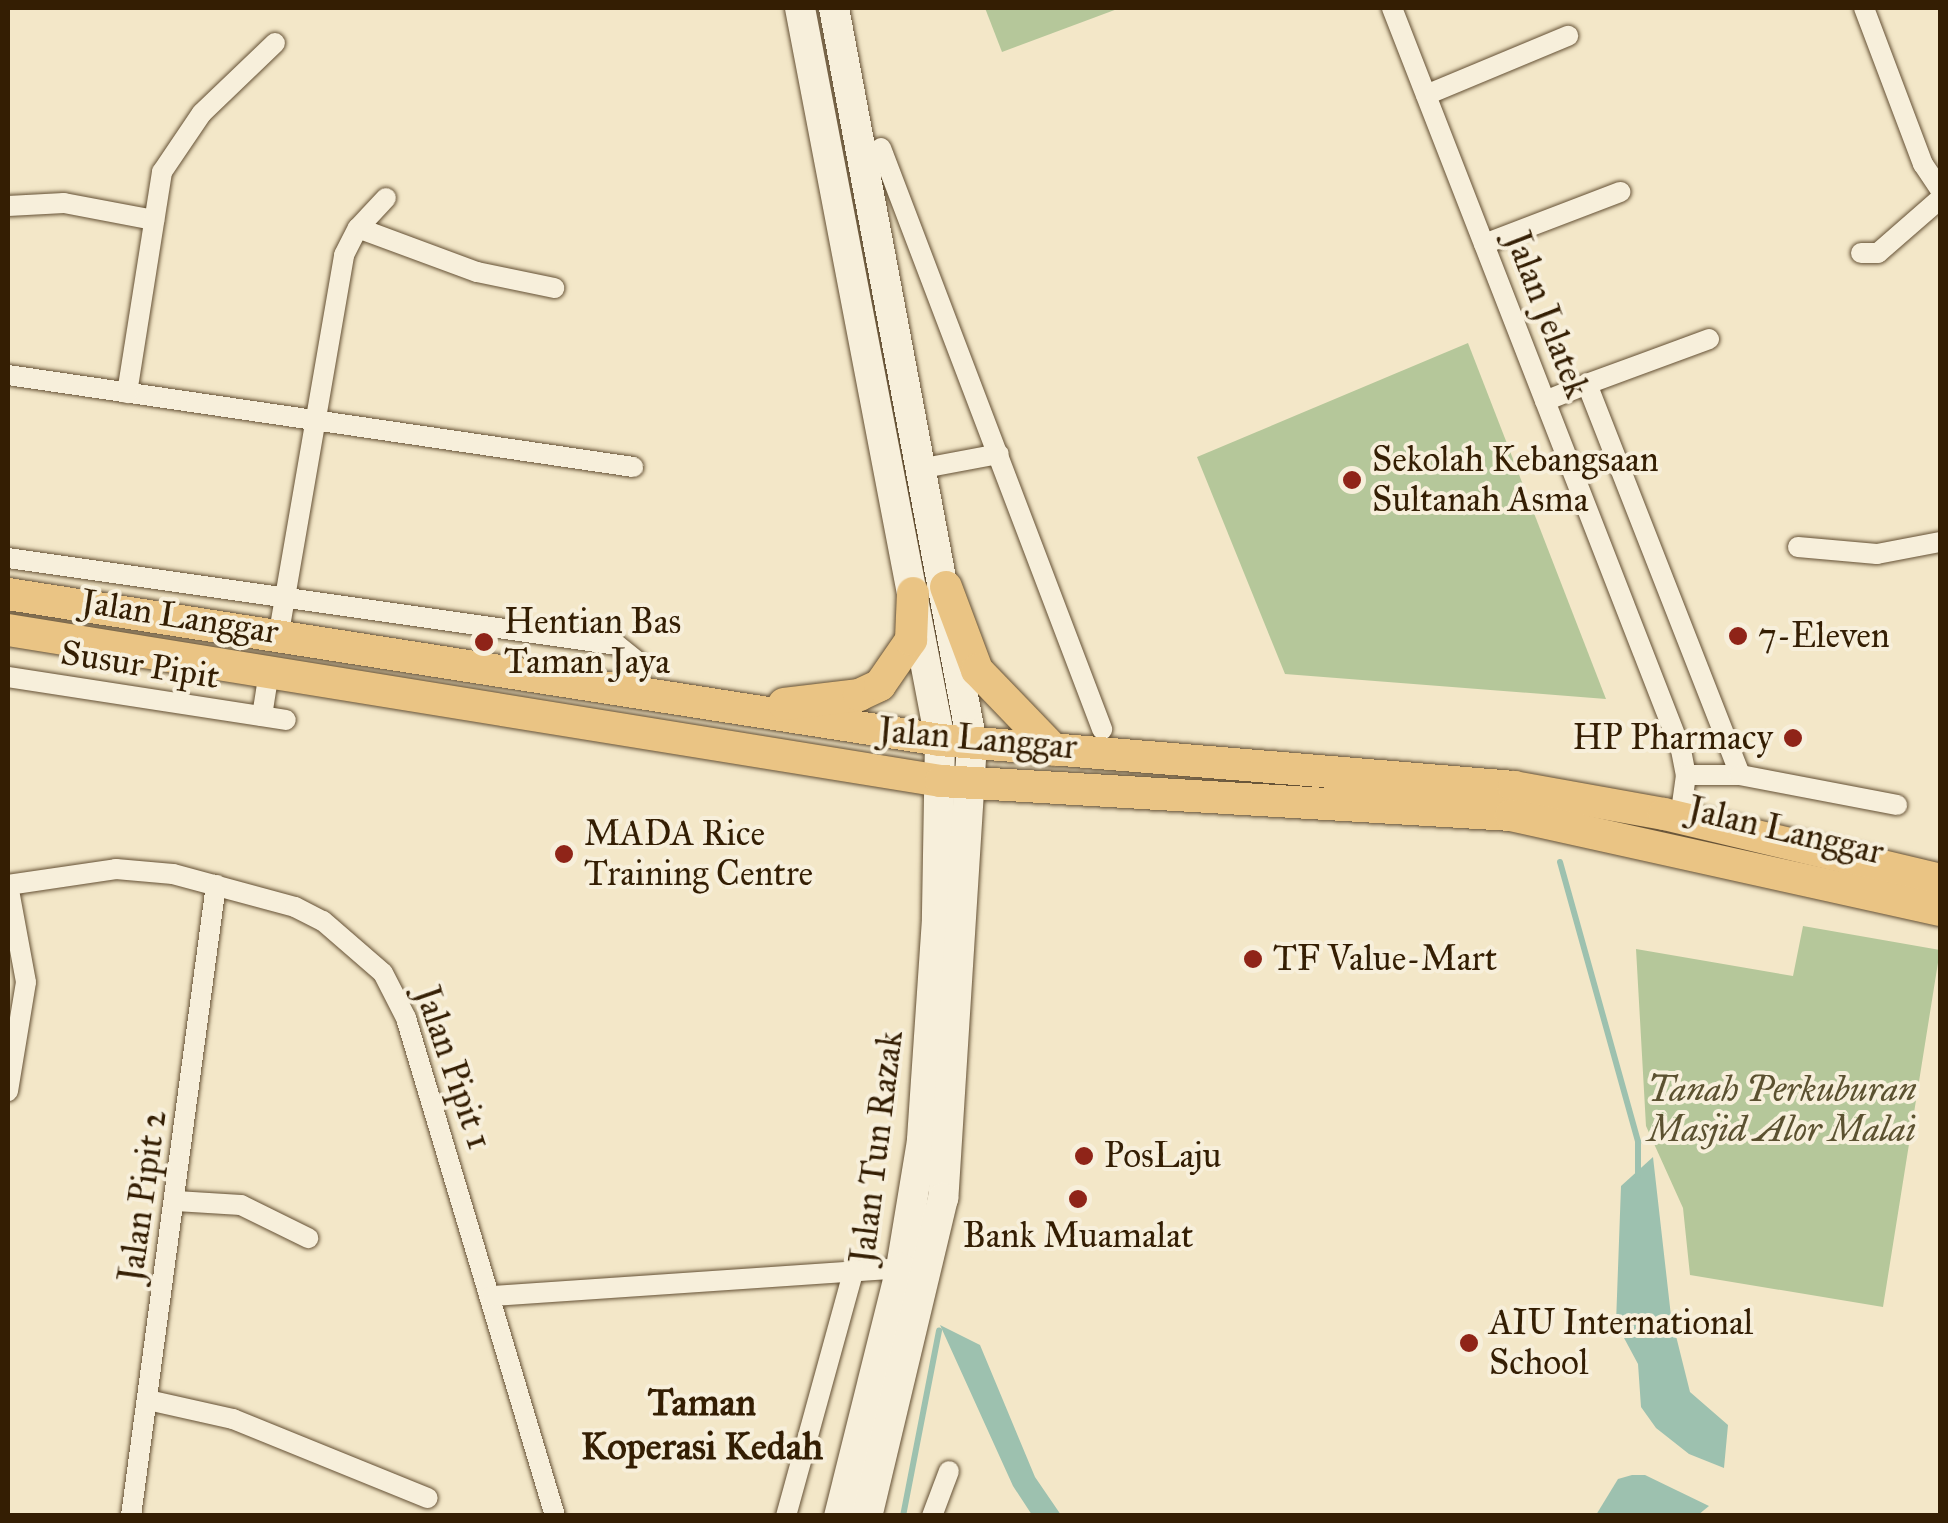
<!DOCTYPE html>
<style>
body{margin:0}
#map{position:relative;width:1948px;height:1523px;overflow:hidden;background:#f3e7c8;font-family:"IM FELL Great Primer",serif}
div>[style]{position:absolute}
.green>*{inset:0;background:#b5c79a}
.water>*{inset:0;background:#9dc1af}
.stream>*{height:6px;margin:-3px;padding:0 3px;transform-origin:3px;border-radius:3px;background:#9dc1af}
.roads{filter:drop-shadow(0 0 2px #645034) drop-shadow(0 0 2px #645034)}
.street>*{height:20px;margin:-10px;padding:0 10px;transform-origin:10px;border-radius:10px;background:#f7efdb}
.secondary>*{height:30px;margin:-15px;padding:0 15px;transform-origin:15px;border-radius:15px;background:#f7efdb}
.primary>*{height:32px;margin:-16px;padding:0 16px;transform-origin:16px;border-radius:16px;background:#eac484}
.dots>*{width:28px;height:28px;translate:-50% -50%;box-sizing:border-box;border:5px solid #f7efdb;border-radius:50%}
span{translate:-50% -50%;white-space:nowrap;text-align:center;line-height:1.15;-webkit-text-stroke:8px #f7efdb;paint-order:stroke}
.street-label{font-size:35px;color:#341e03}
.poi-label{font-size:35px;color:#341e03}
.left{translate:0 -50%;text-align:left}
.right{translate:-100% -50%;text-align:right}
.park-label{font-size:35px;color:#5b5130;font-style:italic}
.neighbourhood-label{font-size:38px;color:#341e03;font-weight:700}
.frame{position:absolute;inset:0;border:10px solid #341e03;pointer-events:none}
</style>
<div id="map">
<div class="green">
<i style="clip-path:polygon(985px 8px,1120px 8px,1002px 52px)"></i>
<i style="clip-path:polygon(1468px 343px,1606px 699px,1285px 674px,1197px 457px)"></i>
<i style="clip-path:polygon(1803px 926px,1940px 950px,1883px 1307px,1690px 1275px,1683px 1208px,1646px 1126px,1636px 949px,1793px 976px)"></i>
</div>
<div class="water">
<i style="clip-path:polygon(1653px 1157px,1671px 1316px,1690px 1392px,1728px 1425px,1724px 1468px,1689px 1454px,1656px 1428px,1641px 1407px,1638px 1364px,1616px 1323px,1621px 1186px)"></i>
<i style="clip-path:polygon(940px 1325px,980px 1345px,1035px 1477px,1061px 1515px,1032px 1515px,1013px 1486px)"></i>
<i style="clip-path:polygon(1632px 1475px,1645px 1475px,1709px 1506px,1698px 1515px,1596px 1515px,1618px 1479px)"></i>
</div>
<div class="stream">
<i style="left:1560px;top:862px;width:291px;rotate:74.4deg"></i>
<i style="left:1638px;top:1142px;width:33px;rotate:90deg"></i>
<i style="left:903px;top:1516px;width:189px;rotate:-79deg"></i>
</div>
<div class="roads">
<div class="street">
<i style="left:1392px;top:8px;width:796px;rotate:68.72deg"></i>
<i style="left:1681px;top:750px;width:25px;rotate:79deg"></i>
<i style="left:1686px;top:775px;width:43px;rotate:97.9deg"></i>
<i style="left:1864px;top:8px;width:167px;rotate:69.3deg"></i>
<i style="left:1923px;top:164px;width:30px;rotate:56deg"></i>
<i style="left:1426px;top:95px;width:154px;rotate:-22.6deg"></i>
<i style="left:881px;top:148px;width:622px;rotate:69.17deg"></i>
<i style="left:8px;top:206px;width:56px;rotate:-3.1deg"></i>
<i style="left:64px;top:203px;width:92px;rotate:10.7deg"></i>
<i style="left:358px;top:228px;width:41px;rotate:-47deg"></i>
<i style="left:1484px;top:244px;width:146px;rotate:-20.9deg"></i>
<i style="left:1861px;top:253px;width:17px"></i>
<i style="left:1878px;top:253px;width:82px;rotate:-41.1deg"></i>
<i style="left:8px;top:375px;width:632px;rotate:8.37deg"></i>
<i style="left:1587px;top:384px;width:130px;rotate:-20.2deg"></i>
<i style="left:127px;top:393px;width:224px;rotate:-81deg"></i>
<i style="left:162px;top:172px;width:71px;rotate:-55.9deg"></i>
<i style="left:202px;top:113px;width:101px;rotate:-43.8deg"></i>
<i style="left:1545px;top:401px;width:45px;rotate:-22deg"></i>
<i style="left:1587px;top:384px;width:420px;rotate:68.6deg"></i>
<i style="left:924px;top:468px;width:76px;rotate:-10.6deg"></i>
<i style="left:1798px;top:547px;width:79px;rotate:5.1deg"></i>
<i style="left:1877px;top:554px;width:64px;rotate:-10.8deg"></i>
<i style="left:8px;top:558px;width:615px;rotate:8.13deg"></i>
<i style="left:617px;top:645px;width:28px;rotate:39deg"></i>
<i style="left:639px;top:663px;width:30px;rotate:98deg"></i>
<i style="left:278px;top:638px;width:389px;rotate:-80.2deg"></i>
<i style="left:344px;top:255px;width:30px;rotate:-63deg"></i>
<i style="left:358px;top:228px;width:127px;rotate:20.3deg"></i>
<i style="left:477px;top:272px;width:79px;rotate:11.7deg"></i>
<i style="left:8px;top:677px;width:281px;rotate:8.8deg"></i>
<i style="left:262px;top:716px;width:45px;rotate:-81deg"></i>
<i style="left:1686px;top:775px;width:54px"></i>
<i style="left:1740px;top:775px;width:160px;rotate:10.8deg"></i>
<i style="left:8px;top:885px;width:109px;rotate:-8.4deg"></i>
<i style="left:116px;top:869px;width:57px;rotate:5deg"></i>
<i style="left:173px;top:874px;width:126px;rotate:15.1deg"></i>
<i style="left:295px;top:907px;width:31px;rotate:27deg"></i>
<i style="left:323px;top:921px;width:79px;rotate:40.9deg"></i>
<i style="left:383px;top:973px;width:51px;rotate:62.9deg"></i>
<i style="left:406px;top:1018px;width:520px;rotate:73.34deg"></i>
<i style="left:8px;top:1091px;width:110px;rotate:-80.6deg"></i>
<i style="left:26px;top:982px;width:99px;rotate:-100.5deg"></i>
<i style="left:176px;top:1201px;width:65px;rotate:3.5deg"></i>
<i style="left:241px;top:1205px;width:75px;rotate:26.2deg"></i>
<i style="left:492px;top:1296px;width:410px;rotate:-3.9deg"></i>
<i style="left:148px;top:1400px;width:87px;rotate:12.6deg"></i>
<i style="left:233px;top:1419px;width:210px;rotate:22.1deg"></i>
<i style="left:131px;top:1516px;width:637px;rotate:-82.33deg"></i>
<i style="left:786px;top:1516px;width:256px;rotate:-74.6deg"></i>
<i style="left:932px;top:1516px;width:48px;rotate:-69.3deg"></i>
</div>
<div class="secondary">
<i style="left:800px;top:8px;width:745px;rotate:79.17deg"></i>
<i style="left:940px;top:740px;width:179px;rotate:91deg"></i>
<i style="left:937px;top:919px;width:223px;rotate:93.9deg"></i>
<i style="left:922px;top:1141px;width:129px;rotate:99.4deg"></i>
<i style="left:901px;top:1268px;width:256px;rotate:104deg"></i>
<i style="left:834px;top:8px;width:748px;rotate:79.37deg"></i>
<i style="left:972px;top:743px;width:456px;rotate:93.6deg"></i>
<i style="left:943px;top:1198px;width:327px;rotate:103.4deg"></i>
</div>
<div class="primary">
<i style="left:946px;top:587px;width:89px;rotate:69.5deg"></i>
<i style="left:977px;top:670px;width:111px;rotate:46.1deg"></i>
<i style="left:8px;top:594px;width:943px;rotate:8.9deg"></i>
<i style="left:940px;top:740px;width:576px;rotate:4.68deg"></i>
<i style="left:1514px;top:787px;width:152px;rotate:10.2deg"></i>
<i style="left:1664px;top:814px;width:284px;rotate:13.4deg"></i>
<i style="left:8px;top:630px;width:945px;rotate:9.19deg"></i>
<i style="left:941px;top:781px;width:571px;rotate:3.41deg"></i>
<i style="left:1511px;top:815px;width:439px;rotate:12.5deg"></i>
<i style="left:784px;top:704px;width:76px;rotate:-6.8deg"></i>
<i style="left:859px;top:695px;width:23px;rotate:-25deg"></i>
<i style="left:880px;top:685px;width:55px;rotate:-55.4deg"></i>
<i style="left:911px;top:640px;width:47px;rotate:-87.6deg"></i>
</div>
</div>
<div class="dots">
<i style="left:1352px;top:480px;background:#8f2418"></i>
<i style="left:1738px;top:636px;background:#8f2418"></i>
<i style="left:484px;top:642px;background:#8f2418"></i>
<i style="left:1793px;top:738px;background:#8f2418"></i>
<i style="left:564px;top:854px;background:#8f2418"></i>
<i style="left:1253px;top:959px;background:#8f2418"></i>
<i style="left:1084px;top:1156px;background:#8f2418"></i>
<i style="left:1078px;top:1199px;background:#8f2418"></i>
<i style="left:1469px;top:1343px;background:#8f2418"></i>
</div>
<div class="street-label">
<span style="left:1547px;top:315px;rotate:69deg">Jalan Jelatek</span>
<span style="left:180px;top:617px;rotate:9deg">Jalan Langgar</span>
<span style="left:140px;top:665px;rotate:9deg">Susur Pipit</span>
<span style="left:978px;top:739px;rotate:5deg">Jalan Langgar</span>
<span style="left:1786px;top:831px;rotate:13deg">Jalan Langgar</span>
<span style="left:453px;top:1068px;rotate:71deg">Jalan Pipit 1</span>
<span style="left:877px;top:1147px;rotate:-83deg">Jalan Tun Razak</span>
<span style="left:143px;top:1196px;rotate:-82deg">Jalan Pipit 2</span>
</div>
<div class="poi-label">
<span class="left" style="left:1372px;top:480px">Sekolah Kebangsaan<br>Sultanah Asma</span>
<span class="left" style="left:504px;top:642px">Hentian Bas<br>Taman Jaya</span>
<span class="left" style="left:1758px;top:636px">7-Eleven</span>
<span class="right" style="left:1773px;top:738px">HP Pharmacy</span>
<span class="left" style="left:584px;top:854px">MADA Rice<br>Training Centre</span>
<span class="left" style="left:1273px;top:959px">TF Value-Mart</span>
<span class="left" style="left:1104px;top:1156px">PosLaju</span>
<span style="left:1078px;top:1236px">Bank Muamalat</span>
<span class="left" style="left:1489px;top:1343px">AIU International<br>School</span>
</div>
<div class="park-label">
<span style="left:1782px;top:1110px">Tanah Perkuburan<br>Masjid Alor Malai</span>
</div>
<div class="neighbourhood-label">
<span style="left:702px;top:1425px">Taman<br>Koperasi Kedah</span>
</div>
<div class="frame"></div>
</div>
